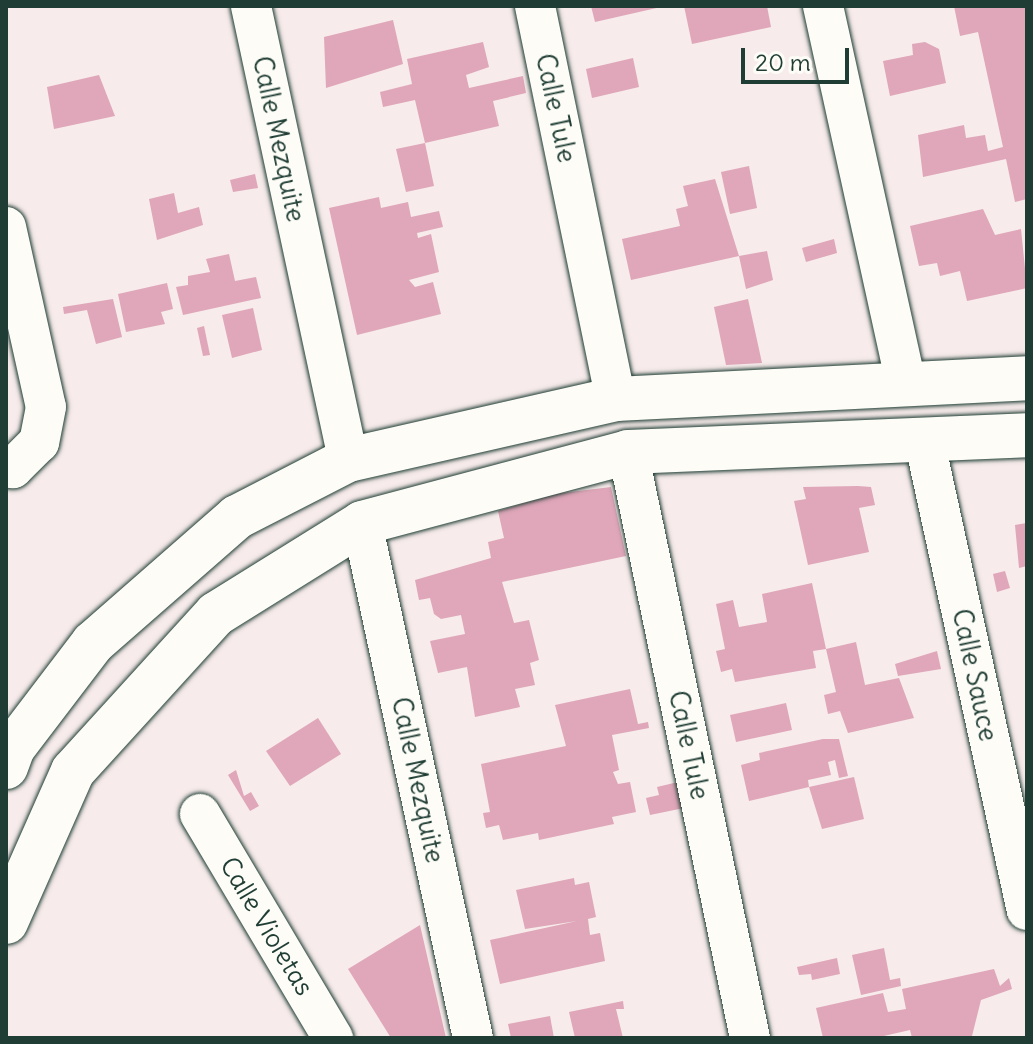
<!DOCTYPE html>
<style>
body{margin:0}
#map{position:relative;width:1033px;height:1044px;overflow:hidden;background:#f7ebeb;font-family:Delius,sans-serif}
div>[style]{position:absolute}
.building>*{inset:0;background:#dfa7b9}
.roads{filter:drop-shadow(0 0 2px #1f3d34) drop-shadow(0 0 2px #1f3d34)}
.minor>*{height:40px;margin:-20px;padding:0 20px;transform-origin:20px;border-radius:20px;background:#fdfcf7}
.primary>*{height:44px;margin:-22px;padding:0 22px;transform-origin:22px;border-radius:22px;background:#fdfcf7}
span{translate:-50% -50%;white-space:nowrap;text-align:center;line-height:1.15;-webkit-text-stroke:7px #fdfcf7;paint-order:stroke}
.street-label{font-size:26px;color:#1f3d34}
.frame{position:absolute;inset:0;border:8px solid #1f3d34;pointer-events:none}
.scale{position:absolute;left:741px;top:48px;width:108px;height:36px;box-sizing:border-box;border:4px solid #1f3d34;border-top:0;padding-left:10px;font-size:24px;line-height:28px;white-space:nowrap;color:#1f3d34;-webkit-text-stroke:6px #fdfcf7;paint-order:stroke}
</style>
<div id="map">
<div class="building">
<i style="clip-path:polygon(591px 6px,661px 6px,661px 7px,595px 22px)"></i>
<i style="clip-path:polygon(684px 6px,767px 6px,771px 27px,692px 44px)"></i>
<i style="clip-path:polygon(954px 6px,1027px 6px,1027px 199px,1015px 202px,1006px 159px,923px 177px,918px 135px,964px 125px,966px 138px,985px 135px,988px 151px,1003px 147px,978px 32px,960px 36px)"></i>
<i style="clip-path:polygon(393px 20px,403px 64px,326px 88px,324px 37px)"></i>
<i style="clip-path:polygon(483px 42px,489px 67px,466px 75px,469px 88px,523px 76px,526px 93px,493px 101px,499px 126px,425px 143px,434px 186px,406px 192px,396px 149px,425px 143px,415px 100px,383px 107px,380px 92px,412px 84px,407px 59px)"></i>
<i style="clip-path:polygon(925px 42px,939px 49px,946px 83px,890px 96px,883px 61px,913px 55px,912px 44px)"></i>
<i style="clip-path:polygon(633px 58px,639px 87px,592px 98px,586px 69px)"></i>
<i style="clip-path:polygon(99px 75px,115px 116px,54px 129px,47px 87px)"></i>
<i style="clip-path:polygon(749px 166px,757px 208px,730px 214px,721px 172px)"></i>
<i style="clip-path:polygon(255px 174px,258px 188px,233px 192px,230px 180px)"></i>
<i style="clip-path:polygon(715px 179px,739px 256px,631px 280px,622px 239px,680px 226px,676px 209px,688px 206px,683px 186px)"></i>
<i style="clip-path:polygon(174px 193px,178px 213px,199px 207px,203px 225px,157px 240px,149px 199px)"></i>
<i style="clip-path:polygon(379px 197px,381px 208px,408px 202px,411px 217px,439px 211px,443px 227px,417px 233px,418px 238px,431px 234px,439px 272px,409px 280px,415px 287px,433px 282px,441px 314px,357px 335px,329px 208px)"></i>
<i style="clip-path:polygon(983px 209px,995px 235px,1021px 229px,1027px 288px,967px 301px,960px 271px,940px 276px,937px 263px,919px 266px,910px 226px)"></i>
<i style="clip-path:polygon(834px 239px,837px 253px,806px 262px,802px 248px)"></i>
<i style="clip-path:polygon(767px 251px,773px 280px,746px 289px,739px 256px)"></i>
<i style="clip-path:polygon(229px 254px,235px 281px,256px 277px,261px 298px,183px 315px,176px 287px,188px 285px,188px 276px,210px 272px,206px 259px)"></i>
<i style="clip-path:polygon(167px 283px,173px 309px,161px 312px,165px 324px,126px 332px,118px 294px)"></i>
<i style="clip-path:polygon(113px 299px,122px 337px,96px 344px,87px 310px,64px 314px,63px 307px)"></i>
<i style="clip-path:polygon(748px 299px,762px 363px,726px 365px,714px 307px)"></i>
<i style="clip-path:polygon(253px 308px,262px 350px,232px 358px,222px 315px)"></i>
<i style="clip-path:polygon(204px 326px,210px 355px,203px 356px,197px 328px)"></i>
<i style="clip-path:polygon(858px 486px,871px 487px,875px 505px,859px 508px,869px 552px,808px 565px,794px 501px,806px 499px,803px 487px)"></i>
<i style="clip-path:polygon(611px 487px,626px 556px,502px 582px,514px 623px,529px 620px,539px 660px,530px 663px,535px 685px,515px 689px,520px 707px,475px 717px,467px 667px,438px 673px,430px 641px,465px 634px,461px 615px,441px 619px,434px 614px,430px 598px,419px 600px,415px 580px,491px 558px,488px 542px,504px 538px,498px 511px,554px 494px)"></i>
<i style="clip-path:polygon(1027px 523px,1027px 566px,1019px 568px,1015px 525px)"></i>
<i style="clip-path:polygon(1005px 571px,1010px 588px,997px 592px,993px 574px)"></i>
<i style="clip-path:polygon(812px 583px,826px 649px,813px 651px,816px 668px,735px 682px,732px 669px,721px 672px,716px 651px,725px 649px,716px 604px,733px 600px,739px 627px,767px 622px,762px 594px)"></i>
<i style="clip-path:polygon(856px 642px,865px 685px,899px 678px,914px 718px,848px 733px,840px 711px,828px 714px,824px 695px,836px 692px,826px 649px)"></i>
<i style="clip-path:polygon(937px 651px,941px 669px,898px 676px,895px 664px)"></i>
<i style="clip-path:polygon(630px 689px,638px 724px,648px 722px,649px 728px,612px 735px,619px 770px,613px 772px,618px 784px,630px 782px,636px 812px,612px 817px,614px 824px,539px 840px,538px 833px,503px 840px,499px 825px,486px 828px,483px 813px,490px 812px,481px 764px,566px 746px,555px 705px)"></i>
<i style="clip-path:polygon(786px 703px,792px 730px,736px 742px,730px 715px)"></i>
<i style="clip-path:polygon(318px 718px,341px 754px,290px 786px,266px 751px)"></i>
<i style="clip-path:polygon(823px 739px,839px 739px,848px 776px,839px 778px,835px 760px,828px 762px,831px 775px,808px 780px,809px 787px,749px 801px,741px 765px,760px 760px,759px 753px)"></i>
<i style="clip-path:polygon(236px 770px,244px 796px,251px 792px,259px 806px,250px 811px,228px 775px)"></i>
<i style="clip-path:polygon(854px 777px,864px 819px,822px 829px,809px 787px)"></i>
<i style="clip-path:polygon(678px 782px,684px 808px,650px 815px,646px 798px,659px 795px,657px 787px)"></i>
<i style="clip-path:polygon(574px 878px,575px 885px,589px 882px,596px 917px,588px 919px,590px 935px,600px 933px,605px 961px,500px 984px,490px 940px,577px 921px,525px 929px,516px 890px)"></i>
<i style="clip-path:polygon(420px 925px,446px 1038px,391px 1038px,348px 969px)"></i>
<i style="clip-path:polygon(884px 948px,890px 980px,900px 978px,901px 986px,861px 995px,852px 955px)"></i>
<i style="clip-path:polygon(837px 958px,840px 974px,812px 980px,811px 974px,799px 975px,797px 967px)"></i>
<i style="clip-path:polygon(994px 969px,1000px 986px,1009px 978px,1012px 989px,981px 1000px,972px 1036px,912px 1038px,910px 1030px,875px 1038px,823px 1038px,816px 1008px,883px 993px,888px 1012px,906px 1009px,902px 989px)"></i>
<i style="clip-path:polygon(623px 1001px,624px 1009px,616px 1009px,623px 1038px,575px 1038px,569px 1012px)"></i>
<i style="clip-path:polygon(550px 1016px,554px 1038px,511px 1038px,508px 1024px)"></i>
</div>
<div class="roads">
<div class="minor">
<i style="left:251px;top:6px;width:464px;rotate:77.9deg"></i>
<i style="left:535px;top:6px;width:401px;rotate:78.4deg"></i>
<i style="left:823px;top:6px;width:385px;rotate:77.6deg"></i>
<i style="left:6px;top:227px;width:184px;rotate:77.5deg"></i>
<i style="left:46px;top:407px;width:36px;rotate:101deg"></i>
<i style="left:39px;top:442px;width:37px;rotate:135deg"></i>
<i style="left:13px;top:468px;width:8px;rotate:-157deg"></i>
<i style="left:924px;top:439px;width:482px;rotate:77.7deg"></i>
<i style="left:628px;top:452px;width:599px;rotate:78.24deg"></i>
<i style="left:362px;top:523px;width:527px;rotate:77.84deg"></i>
<i style="left:200px;top:814px;width:261px;rotate:59.3deg"></i>
</div>
<div class="primary">
<i style="left:6px;top:767px;width:20px;rotate:-70deg"></i>
<i style="left:13px;top:748px;width:132px;rotate:-52.7deg"></i>
<i style="left:93px;top:643px;width:191px;rotate:-41.2deg"></i>
<i style="left:237px;top:517px;width:125px;rotate:-27.2deg"></i>
<i style="left:348px;top:460px;width:275px;rotate:-12.8deg"></i>
<i style="left:616px;top:399px;width:412px;rotate:-2.9deg"></i>
<i style="left:6px;top:922px;width:165px;rotate:-66.1deg"></i>
<i style="left:73px;top:771px;width:212px;rotate:-47.7deg"></i>
<i style="left:216px;top:614px;width:172px;rotate:-31.9deg"></i>
<i style="left:362px;top:523px;width:275px;rotate:-14.9deg"></i>
<i style="left:628px;top:452px;width:399px;rotate:-2.4deg"></i>
</div>
</div>
<div class="street-label">
<span style="left:556px;top:108px;rotate:78deg">Calle Tule</span>
<span style="left:279px;top:139px;rotate:78deg">Calle Mezquite</span>
<span style="left:975px;top:675px;rotate:78deg">Calle Sauce</span>
<span style="left:689px;top:745px;rotate:78deg">Calle Tule</span>
<span style="left:418px;top:780px;rotate:78deg">Calle Mezquite</span>
<span style="left:267px;top:926px;rotate:59deg">Calle Violetas</span>
</div>
<div class="frame"></div>
<div class="scale">20 m</div>
</div>
